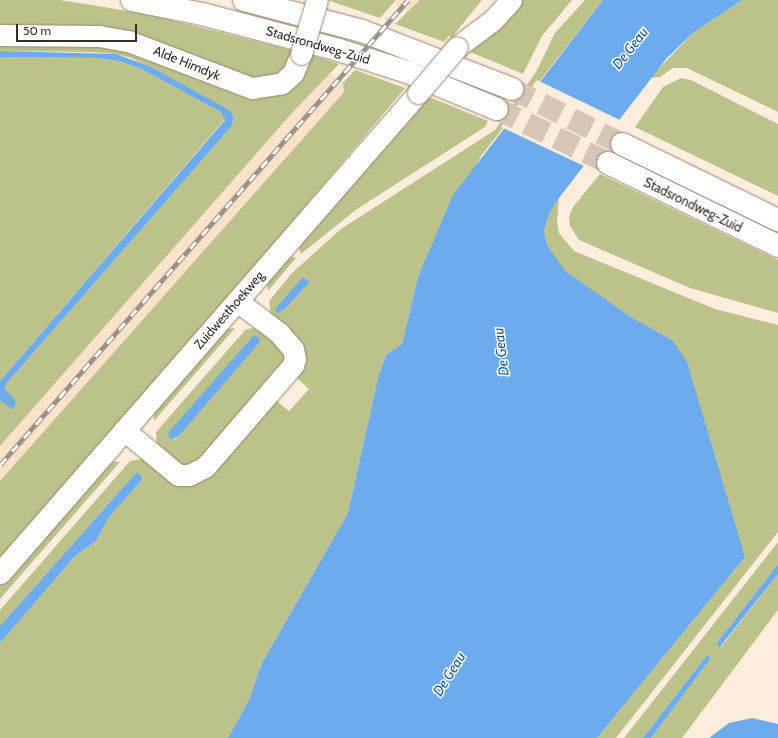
<!DOCTYPE html>
<style>
body{margin:0}
#map{position:relative;width:778px;height:738px;overflow:hidden;background:#fdeddd;font-family:Cabin,sans-serif}
div>[style]{position:absolute}
.built>*{inset:0;background:#fce2c9}
.green>*{inset:0;background:#bdc28b}
.water>*{inset:0;background:#6babee}
.pier>*{inset:0;background:#fdeddd}
.highway-tunnel>*{height:22px;margin-top:-11px;transform-origin:0;background:repeating-linear-gradient(90deg,#d5c6b8 0 22px,transparent 0 33px)}
.roads{filter:drop-shadow(0 0 1px #998674) drop-shadow(0 0 1px #998674)}
.minor>*{height:21px;margin:-10.5px;padding:0 10.5px;transform-origin:10.5px;border-radius:10.5px;background:#fff}
.highway>*{height:22px;margin:-11px;padding:0 11px;transform-origin:11px;border-radius:11px;background:#fff}
.rail>*{height:4.5px;margin-top:-2.25px;transform-origin:0;background:repeating-linear-gradient(90deg,#fff 0 9px,#9a8e82 0 18px);box-sizing:border-box;border-block:1px solid #9a8e82}
.bridges{filter:drop-shadow(0 0 1px #998674) drop-shadow(0 0 1px #998674)}
.minor-bridge>*{height:21px;margin:-10.5px;padding:0 10.5px;transform-origin:10.5px;border-radius:10.5px;background:#fff}
span{translate:-50% -50%;white-space:nowrap;text-align:center;line-height:1.15;-webkit-text-stroke:3px #fff;paint-order:stroke}
.street-label{font-size:13px;color:#342c25}
.water-label{font-size:14px;color:#175a97;font-style:italic}
.scale{position:absolute;left:16px;top:24px;width:121px;height:18px;box-sizing:border-box;border:2px solid #342c25;border-top:0;padding-left:5px;font-size:12px;line-height:14px;white-space:nowrap;color:#342c25;-webkit-text-stroke:3px #fff;paint-order:stroke}
</style>
<div id="map">
<div class="built">
<i style="clip-path:polygon(396px 0,420px 0,408px 14px,394px 2px)"></i>
<i style="clip-path:polygon(331px 74px,343px 83px,344px 92px,0 481px,0 446px,292px 113px,326px 77px)"></i>
</div>
<div class="green">
<i style="clip-path:polygon(0 0,59px 0,86px 4px,155px 16px,295px 51px,288px 69px,263px 82px,144px 39px,0 29px)"></i>
<i style="clip-path:polygon(327px 0,396px 0,380px 18px)"></i>
<i style="clip-path:polygon(420px 0,482px 0,452px 37px,449px 36px,444px 42px,395px 24px)"></i>
<i style="clip-path:polygon(519px 0,572px 0,542px 36px,523px 74px,470px 52px)"></i>
<i style="clip-path:polygon(evenodd,585px 0,603px 0,481px 156px,418px 277px,402px 344px,386px 355px,378px 378px,348px 513px,262px 663px,249px 700px,228px 738px,0 738px,0 643px,76px 555px,96px 541px,109px 517px,142px 480px,136px 473px,0 626px,0 610px,130px 461px,148px 458px,172px 480px,273px 398px,289px 411px,309px 389px,295px 376px,271px 317px,269px 301px,292px 273px,341px 229px,495px 130px,536px 72px,555px 33px,585px 0,303px 277px,310px 282px,285px 309px,275px 310px,303px 277px)"></i>
<i style="clip-path:polygon(742px 0,778px 0,778px 112px,687px 68px,673px 68px,660px 77px,650px 78px,694px 32px)"></i>
<i style="clip-path:polygon(0 41px,106px 44px,259px 95px,308px 54px,339px 64px,292px 113px,0 446px,0 400px,15px 406px,14px 400px,5px 389px,6px 384px,231px 127px,234px 119px,231px 111px,131px 58px,116px 54px,89px 52px,0 51px)"></i>
<i style="clip-path:polygon(0 57px,96px 58px,120px 61px,143px 70px,221px 112px,225px 119px,0 381px)"></i>
<i style="clip-path:polygon(355px 70px,405px 88px,226px 301px,0 562px,0 481px,344px 92px,343px 83px)"></i>
<i style="clip-path:polygon(681px 78px,691px 80px,778px 124px,778px 196px,635px 127px,663px 87px)"></i>
<i style="clip-path:polygon(429px 97px,488px 121px,485px 127px,357px 209px,301px 254px,297px 243px,417px 106px,421px 107px)"></i>
<i style="clip-path:polygon(600px 174px,778px 260px,778px 313px,690px 288px,579px 240px,570px 226px,569px 217px,573px 207px)"></i>
<i style="clip-path:polygon(559px 198px,557px 222px,559px 233px,574px 251px,715px 309px,778px 325px,778px 532px,616px 738px,597px 738px,745px 557px,672px 340px,631px 317px,564px 271px,547px 245px,544px 231px,549px 214px)"></i>
<i style="clip-path:polygon(290px 256px,296px 258px,268px 291px,266px 279px)"></i>
<i style="clip-path:polygon(235px 328px,154px 421px,153px 409px,223px 329px)"></i>
<i style="clip-path:polygon(evenodd,260px 328px,283px 345px,287px 359px,203px 459px,182px 468px,157px 449px,156px 432px,246px 329px,260px 328px,260px 339px,178px 437px,173px 440px,260px 339px)"></i>
<i style="clip-path:polygon(107px 461px,120px 462px,0 599px,0 584px)"></i>
<i style="clip-path:polygon(778px 542px,778px 564px,716px 644px,721px 647px,778px 574px,778px 610px,682px 738px,651px 738px,711px 658px,707px 655px,643px 738px,624px 738px)"></i>
</div>
<div class="water">
<i style="clip-path:polygon(603px 0,742px 0,694px 32px,667px 58px,559px 198px,549px 214px,544px 231px,547px 245px,565px 271px,631px 317px,672px 340px,687px 362px,745px 557px,597px 738px,228px 738px,249px 700px,262px 663px,348px 513px,378px 378px,386px 355px,402px 344px,418px 277px,453px 195px)"></i>
<i style="clip-path:polygon(0 51px,116px 54px,151px 67px,231px 111px,234px 119px,231px 127px,6px 384px,5px 389px,15px 400px,15px 406px,12px 409px,0 400px,0 381px,225px 120px,221px 112px,143px 70px,120px 61px,96px 58px,0 57px)"></i>
<i style="clip-path:polygon(303px 277px,310px 282px,285px 309px,277px 313px,275px 309px)"></i>
<i style="clip-path:polygon(254px 335px,260px 339px,259px 343px,178px 437px,170px 439px,168px 433px)"></i>
<i style="clip-path:polygon(136px 473px,140px 474px,142px 480px,109px 517px,96px 541px,76px 555px,0 643px,0 626px)"></i>
<i style="clip-path:polygon(778px 564px,778px 574px,720px 647px,716px 644px)"></i>
<i style="clip-path:polygon(707px 655px,711px 658px,651px 738px,643px 738px)"></i>
<i style="clip-path:polygon(752px 718px,778px 724px,778px 738px,709px 738px,729px 723px)"></i>
</div>
<div class="pier">
<i style="clip-path:polygon(537px 80px,622px 121px,586px 167px,501px 127px)"></i>
</div>
<div class="highway-tunnel">
<i style="left:512px;top:89px;width:123px;rotate:26.6deg"></i>
<i style="left:497px;top:109px;width:123px;rotate:25.9deg"></i>
</div>
<div class="roads">
<div class="minor">
<i style="left:0;top:35px;width:99px;rotate:0.6deg"></i>
<i style="left:99px;top:36px;width:29px;rotate:10deg"></i>
<i style="left:128px;top:41px;width:133px;rotate:20.8deg"></i>
<i style="left:252px;top:88px;width:30px;rotate:-9deg"></i>
<i style="left:282px;top:83px;width:15px;rotate:-42deg"></i>
<i style="left:293px;top:73px;width:21px;rotate:-67deg"></i>
<i style="left:457px;top:47px;width:45px;rotate:-36.9deg"></i>
<i style="left:493px;top:20px;width:27px;rotate:-48deg"></i>
<i style="left:124px;top:430px;width:70px;rotate:39.8deg"></i>
<i style="left:178px;top:475px;width:11px"></i>
<i style="left:189px;top:475px;width:18px;rotate:-27deg"></i>
<i style="left:205px;top:467px;width:135px;rotate:-49.2deg"></i>
<i style="left:293px;top:365px;width:6px;rotate:-72deg"></i>
<i style="left:295px;top:359px;width:10px;rotate:-101deg"></i>
<i style="left:293px;top:349px;width:23px;rotate:-131deg"></i>
<i style="left:278px;top:332px;width:51px;rotate:-142.9deg"></i>
<i style="left:0;top:573px;width:636px;rotate:-48.95deg"></i>
</div>
<div class="highway">
<i style="left:132px;top:0;width:71px;rotate:11.3deg"></i>
<i style="left:202px;top:14px;width:142px;rotate:14.7deg"></i>
<i style="left:339px;top:50px;width:75px;rotate:17.9deg"></i>
<i style="left:410px;top:73px;width:94px;rotate:22.5deg"></i>
<i style="left:244px;top:0;width:122px;rotate:14.7deg"></i>
<i style="left:362px;top:31px;width:161px;rotate:21.1deg"></i>
<i style="left:622px;top:144px;width:174px;rotate:26deg"></i>
<i style="left:608px;top:163px;width:189px;rotate:26deg"></i>
</div>
</div>
<div class="rail">
<i style="left:0;top:465px;width:619px;rotate:-48.74deg"></i>
</div>
<div class="bridges">
<div class="minor-bridge">
<i style="left:301px;top:54px;width:56px;rotate:-73.5deg"></i>
<i style="left:418px;top:93px;width:60px;rotate:-49.7deg"></i>
</div>
</div>
<div class="street-label">
<span style="left:318px;top:45px;rotate:16deg">Stadsrondweg-Zuid</span>
<span style="left:187px;top:63px;rotate:22deg">Alde Himdyk</span>
<span style="left:693px;top:205px;rotate:26deg">Stadsrondweg-Zuid</span>
<span style="left:229px;top:310px;rotate:-49deg">Zuidwesthoekweg</span>
</div>
<div class="water-label">
<span style="left:630px;top:48px;rotate:-52deg">De Geau</span>
<span style="left:501px;top:352px;rotate:-97deg">De Geau</span>
<span style="left:449px;top:674px;rotate:-58deg">De Geau</span>
</div>
<div class="scale">50 m</div>
</div>
